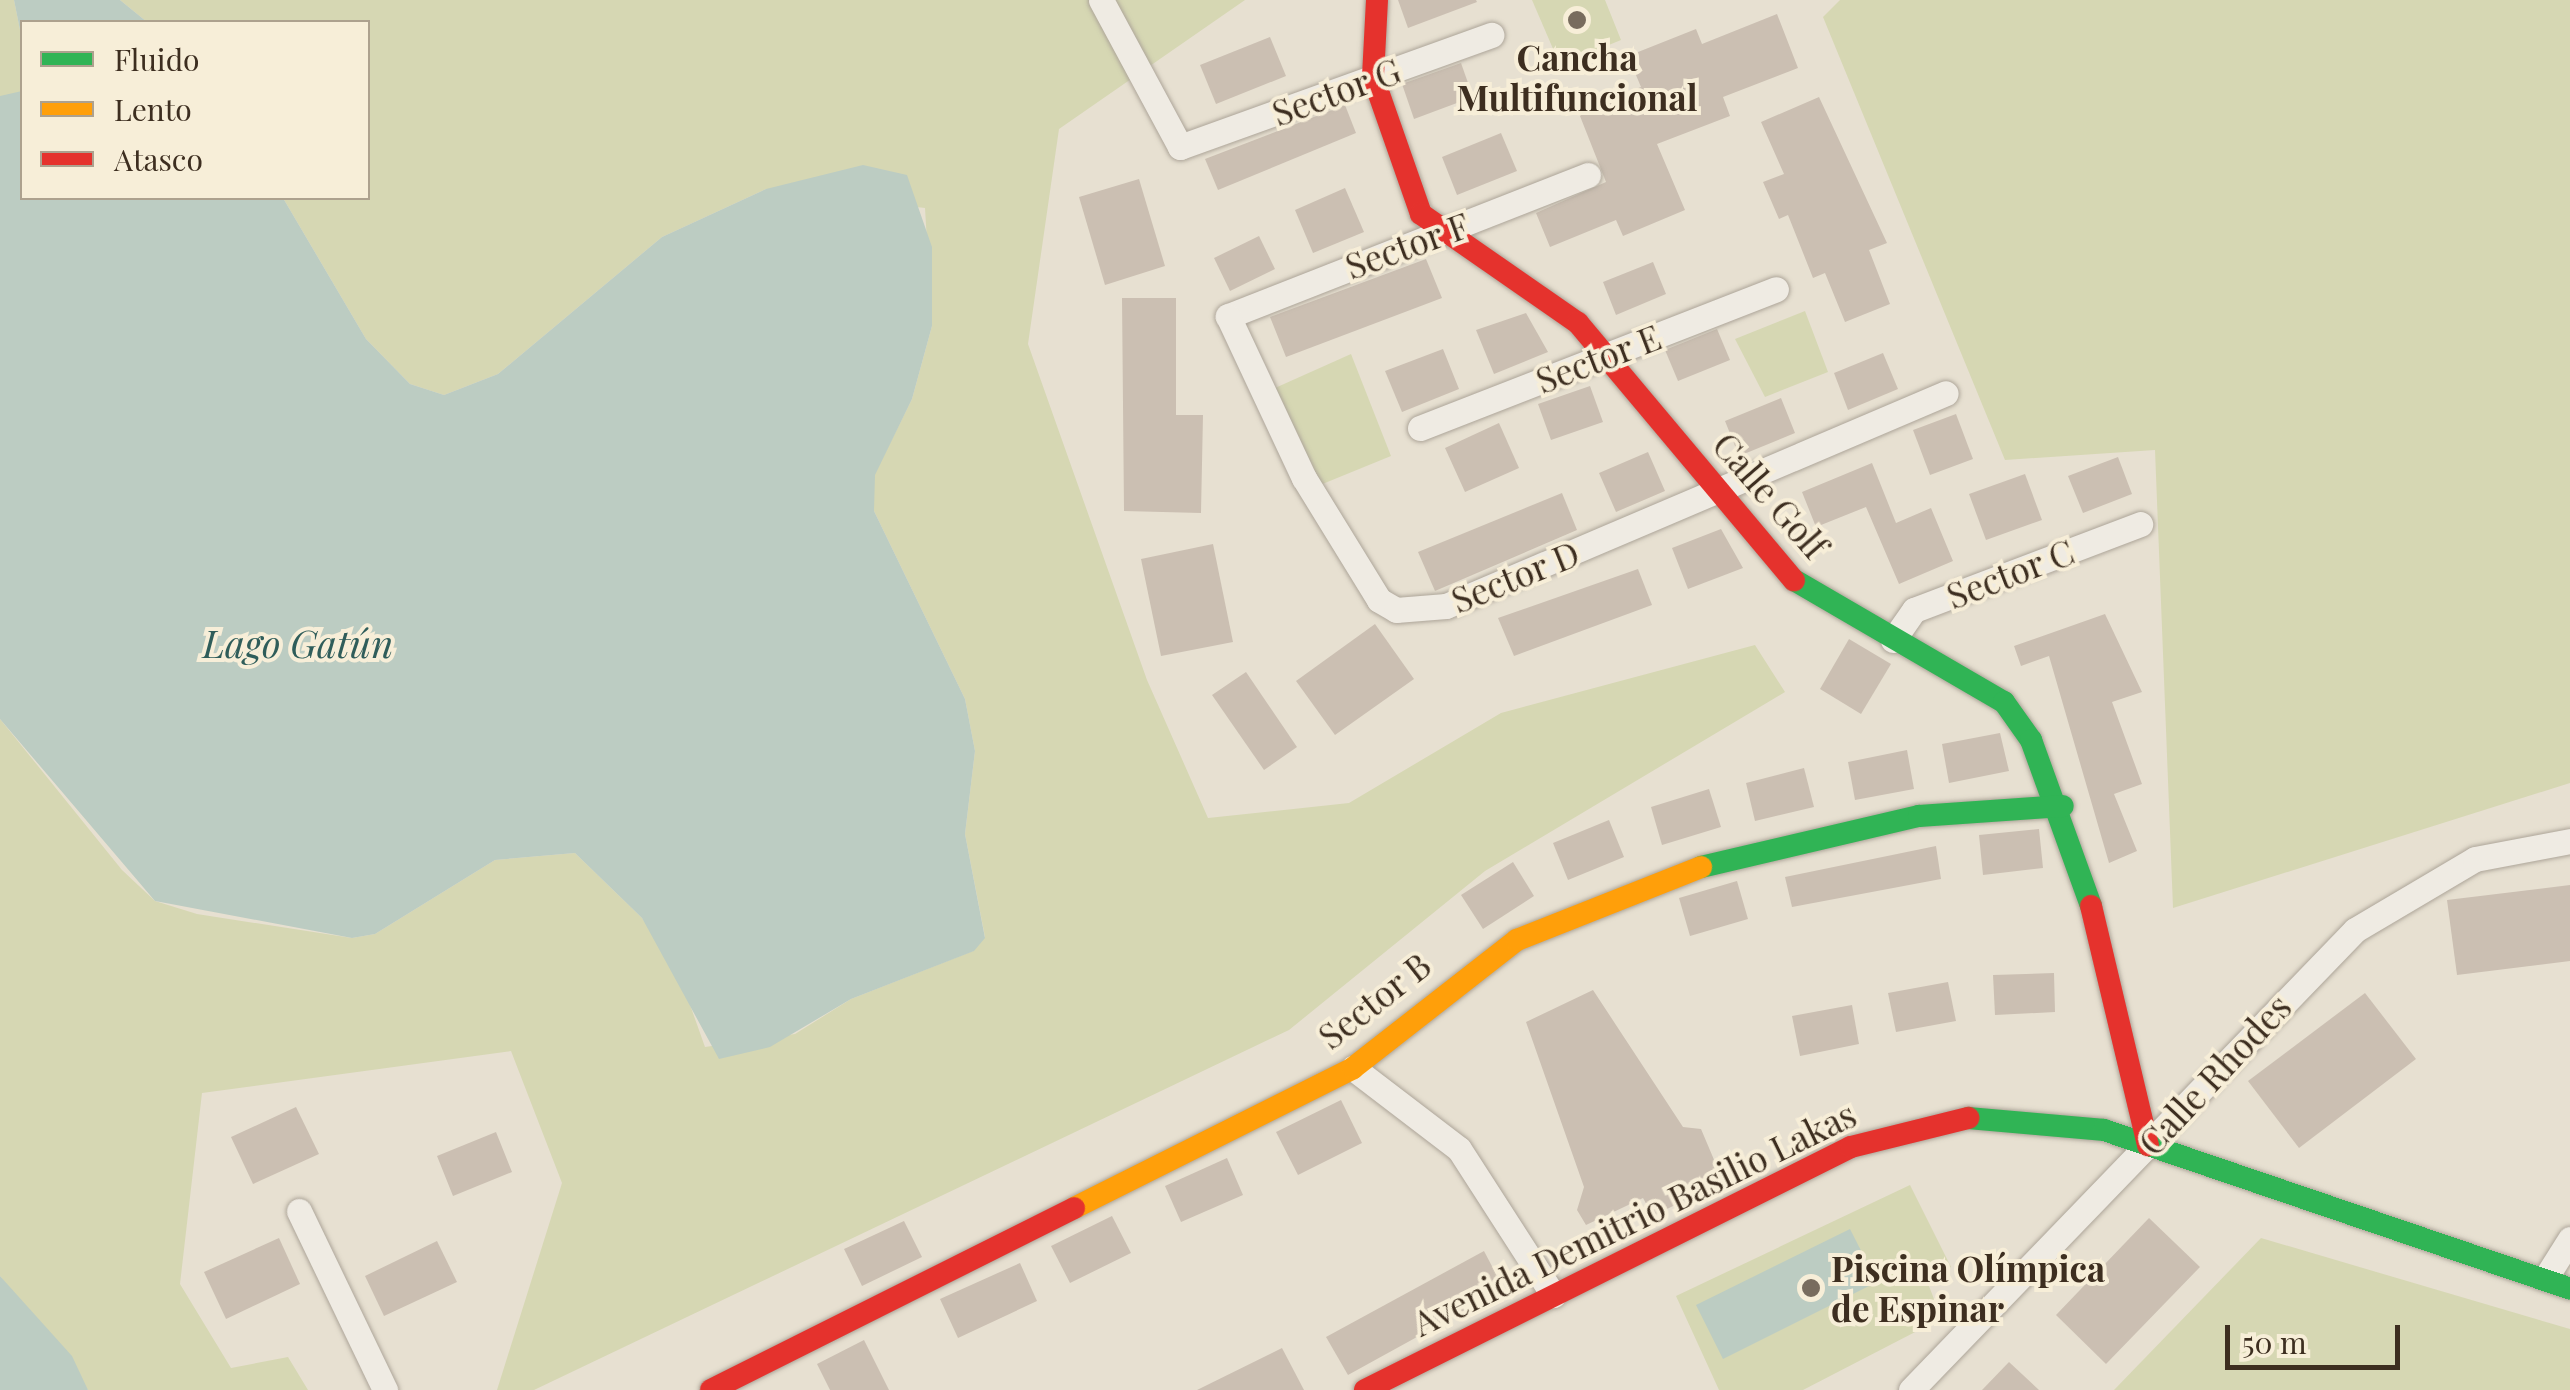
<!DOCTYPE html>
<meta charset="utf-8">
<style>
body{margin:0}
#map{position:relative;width:2570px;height:1390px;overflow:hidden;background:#e7e0d1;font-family:"Playfair Display",serif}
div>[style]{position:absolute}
.green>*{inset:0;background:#d6d7b3}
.water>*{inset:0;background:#bcccc2}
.building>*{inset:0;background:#cbbfb2}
.roads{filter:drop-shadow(0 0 2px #ada599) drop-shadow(0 0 2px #ada599)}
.street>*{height:25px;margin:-12.5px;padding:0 12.5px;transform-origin:12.5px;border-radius:12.5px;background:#efebe3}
.fast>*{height:22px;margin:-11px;padding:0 11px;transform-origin:11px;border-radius:11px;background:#30b455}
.slow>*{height:22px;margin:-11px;padding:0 11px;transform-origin:11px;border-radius:11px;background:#ff9f0a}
.jam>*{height:22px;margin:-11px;padding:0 11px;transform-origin:11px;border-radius:11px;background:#e5322d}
.dots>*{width:28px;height:28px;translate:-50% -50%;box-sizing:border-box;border:5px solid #f7eed8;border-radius:50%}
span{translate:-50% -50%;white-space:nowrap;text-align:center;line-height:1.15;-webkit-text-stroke:8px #f7eed8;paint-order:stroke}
.poi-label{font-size:35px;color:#3d2e20;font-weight:700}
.left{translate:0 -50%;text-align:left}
.street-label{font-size:35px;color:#3d2e20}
.water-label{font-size:38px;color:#2f5d5a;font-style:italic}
.legend{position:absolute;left:20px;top:20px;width:350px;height:180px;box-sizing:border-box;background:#f7eed8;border:2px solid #ada18e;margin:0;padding:12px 18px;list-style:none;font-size:30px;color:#3d2e20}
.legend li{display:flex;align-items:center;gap:20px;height:50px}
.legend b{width:50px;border:2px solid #ada18e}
.scale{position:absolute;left:2225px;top:1325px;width:175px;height:45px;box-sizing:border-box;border:5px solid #3d2e20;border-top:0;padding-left:12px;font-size:30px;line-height:35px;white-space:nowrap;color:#3d2e20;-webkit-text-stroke:8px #f7eed8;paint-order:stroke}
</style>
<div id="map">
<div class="green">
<i style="clip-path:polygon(0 0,14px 0,22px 40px,22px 91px,14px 97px,0 96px)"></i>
<i style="clip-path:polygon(120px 0,1245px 0,1059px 129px,1028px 344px,1147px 680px,1208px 818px,1349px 803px,1501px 713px,1755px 645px,1785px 692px,1485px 871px,1289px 1030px,534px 1390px,497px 1390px,562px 1183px,511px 1051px,202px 1093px,180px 1284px,231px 1368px,288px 1357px,308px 1390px,88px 1390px,0 1276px,0 719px,122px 870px,155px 901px,197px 914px,352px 938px,375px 934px,495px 860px,575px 853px,642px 918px,678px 971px,705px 1047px,795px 1034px,851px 999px,973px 951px,985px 937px,965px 834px,975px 751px,965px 699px,874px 511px,874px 475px,912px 399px,932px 326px,925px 208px,766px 189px,662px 237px,498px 374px,444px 395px,410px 384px,366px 339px,283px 198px,368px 198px,368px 22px,147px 22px)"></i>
<i style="clip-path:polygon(1532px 0,1605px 0,1621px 40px,1560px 65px)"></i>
<i style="clip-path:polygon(1840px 0,2570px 0,2570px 783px,2173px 908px,2155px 450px,2005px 460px,1823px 17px)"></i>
<i style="clip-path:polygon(1805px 311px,1828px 372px,1765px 397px,1735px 339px)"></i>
<i style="clip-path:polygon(1351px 354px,1391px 456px,1320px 485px,1275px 388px)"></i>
<i style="clip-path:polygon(1910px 1185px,1951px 1267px,1927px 1281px,1934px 1299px,1919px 1330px,1803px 1390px,1719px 1390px,1676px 1296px)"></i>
<i style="clip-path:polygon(2261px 1238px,2570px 1329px,2570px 1390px,2114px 1390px)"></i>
</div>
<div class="water">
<i style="clip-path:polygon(14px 0,120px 0,147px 22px,22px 22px,22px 40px)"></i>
<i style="clip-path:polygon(22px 91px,22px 198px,283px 198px,366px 339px,410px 384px,444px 395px,498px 374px,662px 237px,766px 189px,863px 165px,907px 175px,932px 247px,932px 326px,912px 399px,875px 475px,874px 511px,965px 699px,975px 751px,965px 834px,985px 938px,974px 951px,851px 999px,770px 1047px,719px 1059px,642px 918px,575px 853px,495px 860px,375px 934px,352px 938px,155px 901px,0 719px,0 96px)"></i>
<i style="clip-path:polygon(1850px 1229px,1877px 1282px,1723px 1359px,1696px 1305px)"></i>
<i style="clip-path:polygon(0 1276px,72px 1356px,88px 1390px,0 1390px)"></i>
</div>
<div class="building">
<i style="clip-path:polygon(1398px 0,1476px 0,1477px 2px,1408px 28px)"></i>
<i style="clip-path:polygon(1777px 14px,1798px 68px,1723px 97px,1730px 116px,1657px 144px,1685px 210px,1623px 236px,1616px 220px,1550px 247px,1536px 213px,1606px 182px,1578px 111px,1641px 87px,1628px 56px,1696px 29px,1702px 44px)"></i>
<i style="clip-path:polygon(1270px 37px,1286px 76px,1216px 104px,1200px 65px)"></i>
<i style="clip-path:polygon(1461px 63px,1473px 97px,1414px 119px,1402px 84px)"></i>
<i style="clip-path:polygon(1819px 97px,1887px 243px,1869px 250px,1890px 304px,1845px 322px,1825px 273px,1813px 278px,1788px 215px,1779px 219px,1763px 182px,1784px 174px,1761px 122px)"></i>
<i style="clip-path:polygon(1345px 105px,1356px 133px,1218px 190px,1205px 159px)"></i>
<i style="clip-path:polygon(1501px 133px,1517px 171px,1457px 195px,1442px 157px)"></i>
<i style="clip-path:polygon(1139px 179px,1165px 266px,1105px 285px,1079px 197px)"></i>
<i style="clip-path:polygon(1345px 188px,1364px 232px,1313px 253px,1295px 210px)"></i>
<i style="clip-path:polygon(1259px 236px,1275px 269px,1230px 291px,1214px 258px)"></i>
<i style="clip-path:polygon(1426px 259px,1442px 298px,1286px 357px,1270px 317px)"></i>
<i style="clip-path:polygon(1653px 262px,1666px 294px,1616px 315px,1603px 282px)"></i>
<i style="clip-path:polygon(1122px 298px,1176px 298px,1176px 415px,1203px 415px,1201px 513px,1124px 511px)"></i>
<i style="clip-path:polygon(1526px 313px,1548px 352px,1494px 374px,1476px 330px)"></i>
<i style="clip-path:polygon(1717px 329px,1730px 360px,1678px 381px,1665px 350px)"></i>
<i style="clip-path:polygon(1443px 349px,1459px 389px,1402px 412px,1385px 371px)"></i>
<i style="clip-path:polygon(1883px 353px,1898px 389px,1848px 410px,1834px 373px)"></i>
<i style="clip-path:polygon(1590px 386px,1603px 422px,1551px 440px,1538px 404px)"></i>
<i style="clip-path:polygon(1781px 398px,1795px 433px,1739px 456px,1725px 421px)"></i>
<i style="clip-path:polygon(1956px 414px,1973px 459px,1930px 475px,1913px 430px)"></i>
<i style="clip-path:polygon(1499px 423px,1519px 468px,1465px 492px,1445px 448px)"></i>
<i style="clip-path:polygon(1648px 452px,1665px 491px,1616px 512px,1599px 473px)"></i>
<i style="clip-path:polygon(2118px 457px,2132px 494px,2083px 513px,2068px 476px)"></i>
<i style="clip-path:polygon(1872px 463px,1896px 523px,1931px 508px,1953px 561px,1899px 584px,1866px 507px,1816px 527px,1802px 492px)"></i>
<i style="clip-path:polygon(2025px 474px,2042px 520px,1986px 540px,1969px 494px)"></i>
<i style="clip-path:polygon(1562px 493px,1577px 530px,1435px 591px,1418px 552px)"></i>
<i style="clip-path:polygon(1721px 529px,1743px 568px,1688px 589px,1672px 548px)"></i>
<i style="clip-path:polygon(1213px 544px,1233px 642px,1161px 656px,1141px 559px)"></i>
<i style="clip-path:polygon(1638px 569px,1652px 605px,1514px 656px,1498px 618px)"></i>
<i style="clip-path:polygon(2105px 614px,2142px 692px,2112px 702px,2142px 784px,2114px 794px,2137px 851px,2109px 863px,2049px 656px,2021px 666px,2014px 646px)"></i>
<i style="clip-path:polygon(1375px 624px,1414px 679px,1335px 735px,1296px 681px)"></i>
<i style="clip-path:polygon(1849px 639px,1891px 664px,1861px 714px,1820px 689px)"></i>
<i style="clip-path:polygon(1246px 672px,1297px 747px,1264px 770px,1212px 695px)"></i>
<i style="clip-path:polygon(2000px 733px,2009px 771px,1949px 783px,1942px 744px)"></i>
<i style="clip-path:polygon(1907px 750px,1914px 789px,1855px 800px,1848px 762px)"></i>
<i style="clip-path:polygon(1804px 768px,1814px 807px,1755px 821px,1746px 783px)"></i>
<i style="clip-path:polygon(1709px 789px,1721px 827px,1662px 845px,1651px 807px)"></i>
<i style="clip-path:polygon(1609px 820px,1624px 857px,1568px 880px,1553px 843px)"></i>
<i style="clip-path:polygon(2039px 829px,2043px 868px,1983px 875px,1979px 835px)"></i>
<i style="clip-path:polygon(1936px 846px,1941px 879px,1792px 907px,1785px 877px)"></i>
<i style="clip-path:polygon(1513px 862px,1534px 896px,1483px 929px,1461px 895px)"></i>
<i style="clip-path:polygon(1737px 881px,1748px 919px,1690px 936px,1679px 898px)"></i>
<i style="clip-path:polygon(2570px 885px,2570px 961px,2457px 975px,2447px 900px)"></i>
<i style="clip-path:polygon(2054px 973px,2055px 1012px,1995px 1015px,1993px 975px)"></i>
<i style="clip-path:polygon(1948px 982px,1956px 1021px,1896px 1032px,1888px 993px)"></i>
<i style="clip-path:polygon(1593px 990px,1683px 1127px,1701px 1129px,1723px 1181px,1653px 1216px,1643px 1198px,1586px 1225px,1577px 1210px,1584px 1187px,1526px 1022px)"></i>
<i style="clip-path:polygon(2365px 993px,2416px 1059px,2299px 1148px,2248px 1081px)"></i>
<i style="clip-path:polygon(1852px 1005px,1859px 1044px,1800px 1056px,1792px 1016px)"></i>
<i style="clip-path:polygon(1341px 1100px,1362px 1143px,1298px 1175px,1276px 1132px)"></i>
<i style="clip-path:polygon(296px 1107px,319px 1154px,253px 1184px,231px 1137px)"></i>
<i style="clip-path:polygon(496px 1132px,512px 1172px,453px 1196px,437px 1156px)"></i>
<i style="clip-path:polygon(1227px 1158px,1243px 1195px,1181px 1222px,1165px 1186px)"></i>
<i style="clip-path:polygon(1112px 1216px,1131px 1253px,1070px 1283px,1051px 1246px)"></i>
<i style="clip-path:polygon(2149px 1218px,2200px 1267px,2106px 1364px,2056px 1315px)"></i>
<i style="clip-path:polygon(904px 1221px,922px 1257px,862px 1286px,844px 1249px)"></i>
<i style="clip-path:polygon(279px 1238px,300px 1284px,226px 1319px,204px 1272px)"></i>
<i style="clip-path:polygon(437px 1241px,457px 1282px,384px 1316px,365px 1276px)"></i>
<i style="clip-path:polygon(1484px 1251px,1504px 1289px,1348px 1375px,1326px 1337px)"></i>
<i style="clip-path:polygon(1020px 1263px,1037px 1301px,958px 1338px,940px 1299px)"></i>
<i style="clip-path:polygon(864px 1340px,889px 1390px,830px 1390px,817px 1364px)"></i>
<i style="clip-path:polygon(1282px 1348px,1304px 1390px,1197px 1390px)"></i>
<i style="clip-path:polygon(2009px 1362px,2039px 1390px,1982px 1390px)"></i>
</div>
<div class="roads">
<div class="street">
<i style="left:1101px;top:0;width:167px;rotate:61.7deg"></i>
<i style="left:1180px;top:147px;width:331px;rotate:-19.8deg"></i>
<i style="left:1588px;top:175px;width:387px;rotate:158.6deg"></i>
<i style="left:1228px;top:316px;width:179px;rotate:64.9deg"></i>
<i style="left:1304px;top:478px;width:143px;rotate:58.4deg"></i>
<i style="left:1379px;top:600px;width:20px;rotate:30deg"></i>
<i style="left:1396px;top:610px;width:50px;rotate:-4.6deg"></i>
<i style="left:1446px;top:606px;width:543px;rotate:-23.07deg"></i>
<i style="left:1420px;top:428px;width:382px;rotate:-21.3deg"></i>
<i style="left:1893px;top:640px;width:37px;rotate:-55deg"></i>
<i style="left:1914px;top:610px;width:242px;rotate:-20.8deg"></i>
<i style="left:1353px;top:1068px;width:133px;rotate:37.4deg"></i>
<i style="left:1459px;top:1149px;width:174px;rotate:57.2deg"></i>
<i style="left:299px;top:1211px;width:199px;rotate:64.3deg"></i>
<i style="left:2546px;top:1277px;width:45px;rotate:-57.7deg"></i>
<i style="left:1911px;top:1390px;width:639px;rotate:-46.01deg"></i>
<i style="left:2355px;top:930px;width:139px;rotate:-30.6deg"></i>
<i style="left:2475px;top:859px;width:97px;rotate:-10.7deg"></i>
</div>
<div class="fast">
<i style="left:1794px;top:580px;width:243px;rotate:30.2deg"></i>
<i style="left:2004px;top:702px;width:47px;rotate:54.6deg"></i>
<i style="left:2031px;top:740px;width:177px;rotate:70.1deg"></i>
<i style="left:1701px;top:867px;width:224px;rotate:-13.2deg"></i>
<i style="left:1919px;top:816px;width:144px;rotate:-4deg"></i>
<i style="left:1968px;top:1118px;width:137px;rotate:5deg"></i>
<i style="left:2104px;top:1130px;width:492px;rotate:18.8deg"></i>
</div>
<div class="slow">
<i style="left:1074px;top:1208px;width:312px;rotate:-26.6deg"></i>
<i style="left:1353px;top:1068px;width:208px;rotate:-38deg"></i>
<i style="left:1517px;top:940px;width:198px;rotate:-21.6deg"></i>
</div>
<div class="jam">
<i style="left:1377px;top:0;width:77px;rotate:93deg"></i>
<i style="left:1373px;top:77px;width:145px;rotate:70.7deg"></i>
<i style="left:1421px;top:214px;width:191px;rotate:34.8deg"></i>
<i style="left:1578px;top:323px;width:336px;rotate:50deg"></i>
<i style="left:2091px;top:906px;width:246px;rotate:76.6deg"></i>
<i style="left:711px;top:1390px;width:406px;rotate:-26.6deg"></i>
<i style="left:1365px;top:1390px;width:543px;rotate:-26.57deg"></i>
<i style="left:1851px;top:1147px;width:121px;rotate:-13.9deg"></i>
</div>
</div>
<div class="dots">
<i style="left:1577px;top:20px;background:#786c5e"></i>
<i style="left:1811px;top:1288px;background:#786c5e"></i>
</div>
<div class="poi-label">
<span style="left:1577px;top:77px">Cancha<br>Multifuncional</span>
<span class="left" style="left:1831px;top:1288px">Piscina Olímpica<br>de Espinar</span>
</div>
<div class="street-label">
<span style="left:1336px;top:91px;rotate:-20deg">Sector G</span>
<span style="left:1407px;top:245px;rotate:-20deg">Sector F</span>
<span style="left:1598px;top:358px;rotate:-21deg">Sector E</span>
<span style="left:1771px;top:495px;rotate:49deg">Calle Golf</span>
<span style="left:2010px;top:573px;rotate:-21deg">Sector C</span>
<span style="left:1515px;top:576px;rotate:-22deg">Sector D</span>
<span style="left:1374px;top:1000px;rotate:-38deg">Sector B</span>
<span style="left:2214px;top:1074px;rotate:-47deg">Calle Rhodes</span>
<span style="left:1634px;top:1218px;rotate:-26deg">Avenida Demitrio Basilio Lakas</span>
</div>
<div class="water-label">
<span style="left:298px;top:643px">Lago Gatún</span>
</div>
<ul class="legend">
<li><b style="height:12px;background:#30b455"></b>Fluido</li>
<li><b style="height:12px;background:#ff9f0a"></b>Lento</li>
<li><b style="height:12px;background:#e5322d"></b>Atasco</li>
</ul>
<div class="scale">50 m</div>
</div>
